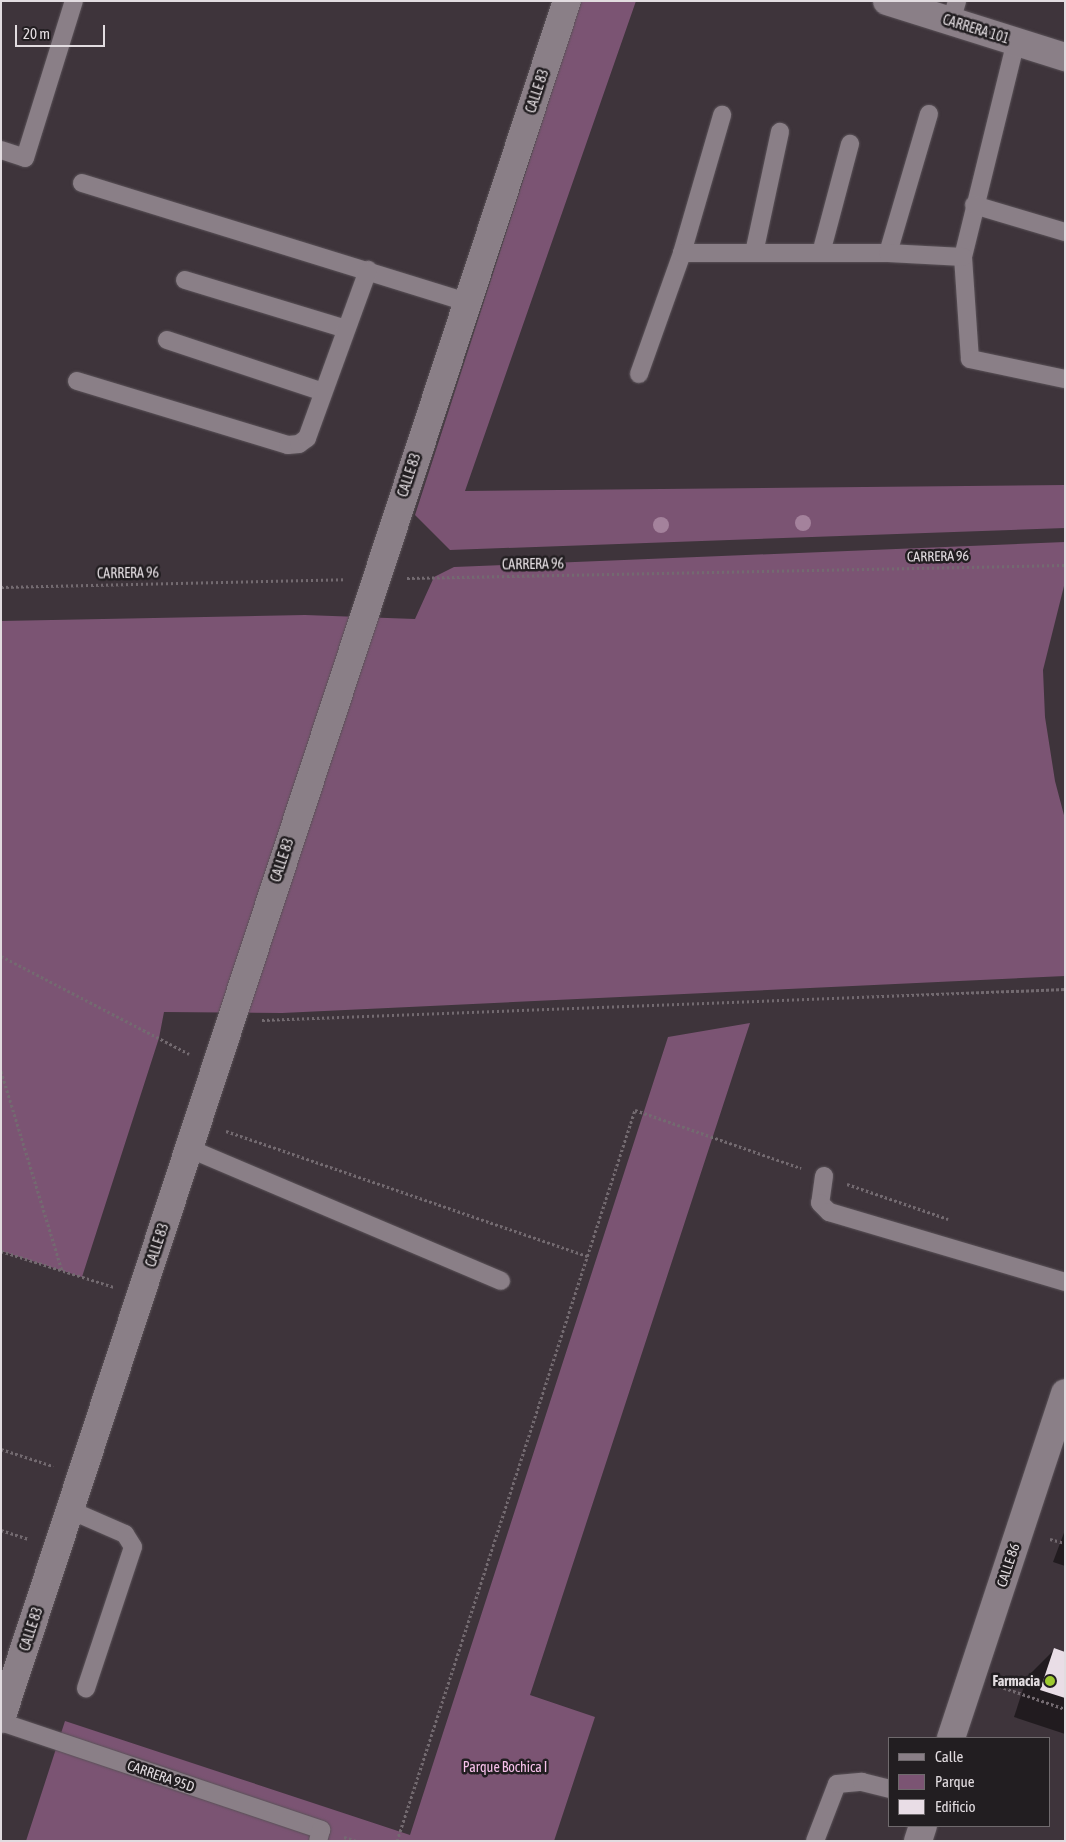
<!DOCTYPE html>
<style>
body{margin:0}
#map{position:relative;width:1066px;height:1842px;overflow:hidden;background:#3e343b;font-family:"Asap Condensed",sans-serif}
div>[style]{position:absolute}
.green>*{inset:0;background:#7b5473}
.shadow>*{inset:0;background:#0007}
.building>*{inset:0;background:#e9dde6}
.path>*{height:3px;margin-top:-1.5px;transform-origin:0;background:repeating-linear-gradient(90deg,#736a70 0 2.5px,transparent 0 5px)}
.roads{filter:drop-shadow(0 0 1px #5a5258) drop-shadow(0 0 1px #5a5258)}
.service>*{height:18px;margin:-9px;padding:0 9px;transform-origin:9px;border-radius:9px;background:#8a7f87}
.minor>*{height:28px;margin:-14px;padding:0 14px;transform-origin:14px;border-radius:14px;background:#8a7f87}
.tertiary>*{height:28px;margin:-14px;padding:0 14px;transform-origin:14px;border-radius:14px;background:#8a7f87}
.trees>*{width:16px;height:16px;margin:-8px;border-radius:50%;background:#a4829c}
.dots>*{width:14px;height:14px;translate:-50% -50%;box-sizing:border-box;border:2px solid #221e21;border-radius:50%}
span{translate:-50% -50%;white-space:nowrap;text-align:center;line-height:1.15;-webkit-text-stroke:5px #221e21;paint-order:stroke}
.street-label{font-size:14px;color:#e2dce0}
.poi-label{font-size:14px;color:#e2dce0;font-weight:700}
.right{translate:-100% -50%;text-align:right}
.park-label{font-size:14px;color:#f7c1eb}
.frame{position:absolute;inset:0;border:2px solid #e2dce0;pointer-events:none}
.legend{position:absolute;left:888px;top:1737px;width:162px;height:90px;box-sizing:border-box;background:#221e21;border:1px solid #6f6a6d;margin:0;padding:6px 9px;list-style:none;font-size:15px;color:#e2dce0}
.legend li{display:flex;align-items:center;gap:10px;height:25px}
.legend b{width:25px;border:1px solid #6f6a6d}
.scale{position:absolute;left:15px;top:25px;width:90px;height:22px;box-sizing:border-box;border:2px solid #e2dce0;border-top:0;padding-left:6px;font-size:15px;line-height:18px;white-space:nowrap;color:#e2dce0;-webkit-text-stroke:4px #221e21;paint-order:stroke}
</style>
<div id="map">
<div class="green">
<i style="clip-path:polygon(581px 1px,636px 1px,465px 491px,1065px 485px,1065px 528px,450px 550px,415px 515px)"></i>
<i style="clip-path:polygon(1065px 542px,1065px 582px,1043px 670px,1045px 717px,1055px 781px,1065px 819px,1065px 976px,282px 1013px,164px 1012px,159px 1038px,82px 1277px,1px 1251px,1px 621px,305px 615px,415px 619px,434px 577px,454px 567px)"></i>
<i style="clip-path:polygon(750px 1023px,530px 1695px,595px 1717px,554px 1841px,26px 1841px,65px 1721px,410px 1835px,668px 1037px)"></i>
</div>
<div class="shadow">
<i style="clip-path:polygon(1065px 1530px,1065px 1566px,1053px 1562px)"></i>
<i style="clip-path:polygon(1054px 1650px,1065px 1653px,1065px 1734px,1014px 1717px,1027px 1677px)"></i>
</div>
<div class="building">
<i style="clip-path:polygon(1054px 1648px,1065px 1652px,1065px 1698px,1040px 1690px)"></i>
</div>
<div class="path">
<i style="left:407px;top:578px;width:658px;rotate:-1.13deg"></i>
<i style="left:1px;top:587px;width:345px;rotate:-1.3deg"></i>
<i style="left:1px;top:956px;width:212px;rotate:27.5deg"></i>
<i style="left:262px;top:1020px;width:804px;rotate:-2.21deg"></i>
<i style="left:1px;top:1071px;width:209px;rotate:73deg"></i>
<i style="left:226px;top:1131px;width:384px;rotate:19.1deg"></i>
<i style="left:847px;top:1184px;width:107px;rotate:19.1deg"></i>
<i style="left:1px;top:1251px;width:119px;rotate:17.7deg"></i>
<i style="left:1px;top:1449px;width:55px;rotate:18.1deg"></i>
<i style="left:1px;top:1530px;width:29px;rotate:18deg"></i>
<i style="left:1050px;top:1539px;width:16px;rotate:15deg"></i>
<i style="left:999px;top:1686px;width:70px;rotate:19.2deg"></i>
<i style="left:344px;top:1837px;width:13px;rotate:18deg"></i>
<i style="left:397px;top:1841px;width:769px;rotate:-71.97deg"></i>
<i style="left:635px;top:1110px;width:176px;rotate:19.3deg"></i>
</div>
<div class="roads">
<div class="service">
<i style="left:951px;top:21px;width:21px;rotate:-73deg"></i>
<i style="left:1016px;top:41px;width:222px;rotate:103.8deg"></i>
<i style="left:963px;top:257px;width:102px;rotate:86.1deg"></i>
<i style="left:970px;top:359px;width:97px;rotate:11.9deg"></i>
<i style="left:1px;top:150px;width:25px;rotate:18deg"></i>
<i style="left:25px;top:158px;width:164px;rotate:-72.7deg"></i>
<i style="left:82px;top:183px;width:403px;rotate:17.2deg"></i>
<i style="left:974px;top:205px;width:95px;rotate:16.5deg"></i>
<i style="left:682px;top:253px;width:144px;rotate:-73.8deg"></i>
<i style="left:754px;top:253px;width:124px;rotate:-77.9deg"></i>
<i style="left:821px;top:253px;width:113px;rotate:-75.1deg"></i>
<i style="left:888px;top:253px;width:145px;rotate:-73.6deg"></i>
<i style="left:185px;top:280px;width:168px;rotate:16.9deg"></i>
<i style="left:167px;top:340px;width:164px;rotate:18.4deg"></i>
<i style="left:639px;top:374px;width:128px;rotate:-70.4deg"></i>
<i style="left:682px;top:253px;width:206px"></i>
<i style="left:888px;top:253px;width:75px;rotate:3.1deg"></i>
<i style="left:77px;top:381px;width:220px;rotate:16.9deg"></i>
<i style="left:288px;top:445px;width:11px;rotate:-5deg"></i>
<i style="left:299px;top:444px;width:10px;rotate:-37deg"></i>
<i style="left:307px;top:438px;width:179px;rotate:-70deg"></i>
<i style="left:188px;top:1148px;width:340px;rotate:23deg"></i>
<i style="left:824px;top:1176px;width:27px;rotate:98deg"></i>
<i style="left:820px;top:1203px;width:13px;rotate:45deg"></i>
<i style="left:829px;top:1212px;width:246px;rotate:16.5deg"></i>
<i style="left:70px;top:1510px;width:60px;rotate:23.6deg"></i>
<i style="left:125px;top:1534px;width:15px;rotate:58deg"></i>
<i style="left:133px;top:1547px;width:149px;rotate:108.4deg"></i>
<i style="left:1px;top:1722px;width:338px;rotate:18.6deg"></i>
<i style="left:321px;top:1830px;width:11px;rotate:105deg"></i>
<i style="left:815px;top:1841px;width:61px;rotate:-68.9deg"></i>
<i style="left:837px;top:1784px;width:25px;rotate:-5deg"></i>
<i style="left:862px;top:1782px;width:29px;rotate:14deg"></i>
</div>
<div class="minor">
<i style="left:887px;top:1px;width:187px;rotate:17.5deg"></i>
</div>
<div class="tertiary">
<i style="left:1px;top:1719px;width:1809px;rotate:-71.77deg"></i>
<i style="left:951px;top:1738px;width:363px;rotate:-71.7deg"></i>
<i style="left:918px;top:1841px;width:16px;rotate:-72deg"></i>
</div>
</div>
<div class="trees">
<i style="left:803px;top:523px"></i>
<i style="left:661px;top:525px"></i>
</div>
<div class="dots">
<i style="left:1050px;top:1681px;background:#9eca2f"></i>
</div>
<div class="street-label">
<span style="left:976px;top:29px;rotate:17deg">CARRERA 101</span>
<span style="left:537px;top:91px;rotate:-72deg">CALLE 83</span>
<span style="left:409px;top:475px;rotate:-72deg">CALLE 83</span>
<span style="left:938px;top:556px;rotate:-1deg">CARRERA 96</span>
<span style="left:533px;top:564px;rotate:-1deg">CARRERA 96</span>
<span style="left:128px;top:573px;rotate:-1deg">CARRERA 96</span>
<span style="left:282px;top:860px;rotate:-72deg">CALLE 83</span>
<span style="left:157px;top:1245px;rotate:-72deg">CALLE 83</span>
<span style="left:1008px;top:1565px;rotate:-72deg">CALLE 86</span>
<span style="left:31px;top:1629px;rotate:-72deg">CALLE 83</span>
<span style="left:161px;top:1776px;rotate:19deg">CARRERA 95D</span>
</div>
<div class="poi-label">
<span class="right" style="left:1040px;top:1681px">Farmacia</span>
</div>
<div class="park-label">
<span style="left:505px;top:1767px">Parque Bochica I</span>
</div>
<div class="frame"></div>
<ul class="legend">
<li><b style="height:6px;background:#8a7f87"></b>Calle</li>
<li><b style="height:14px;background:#7b5473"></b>Parque</li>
<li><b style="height:14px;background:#e9dde6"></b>Edificio</li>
</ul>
<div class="scale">20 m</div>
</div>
